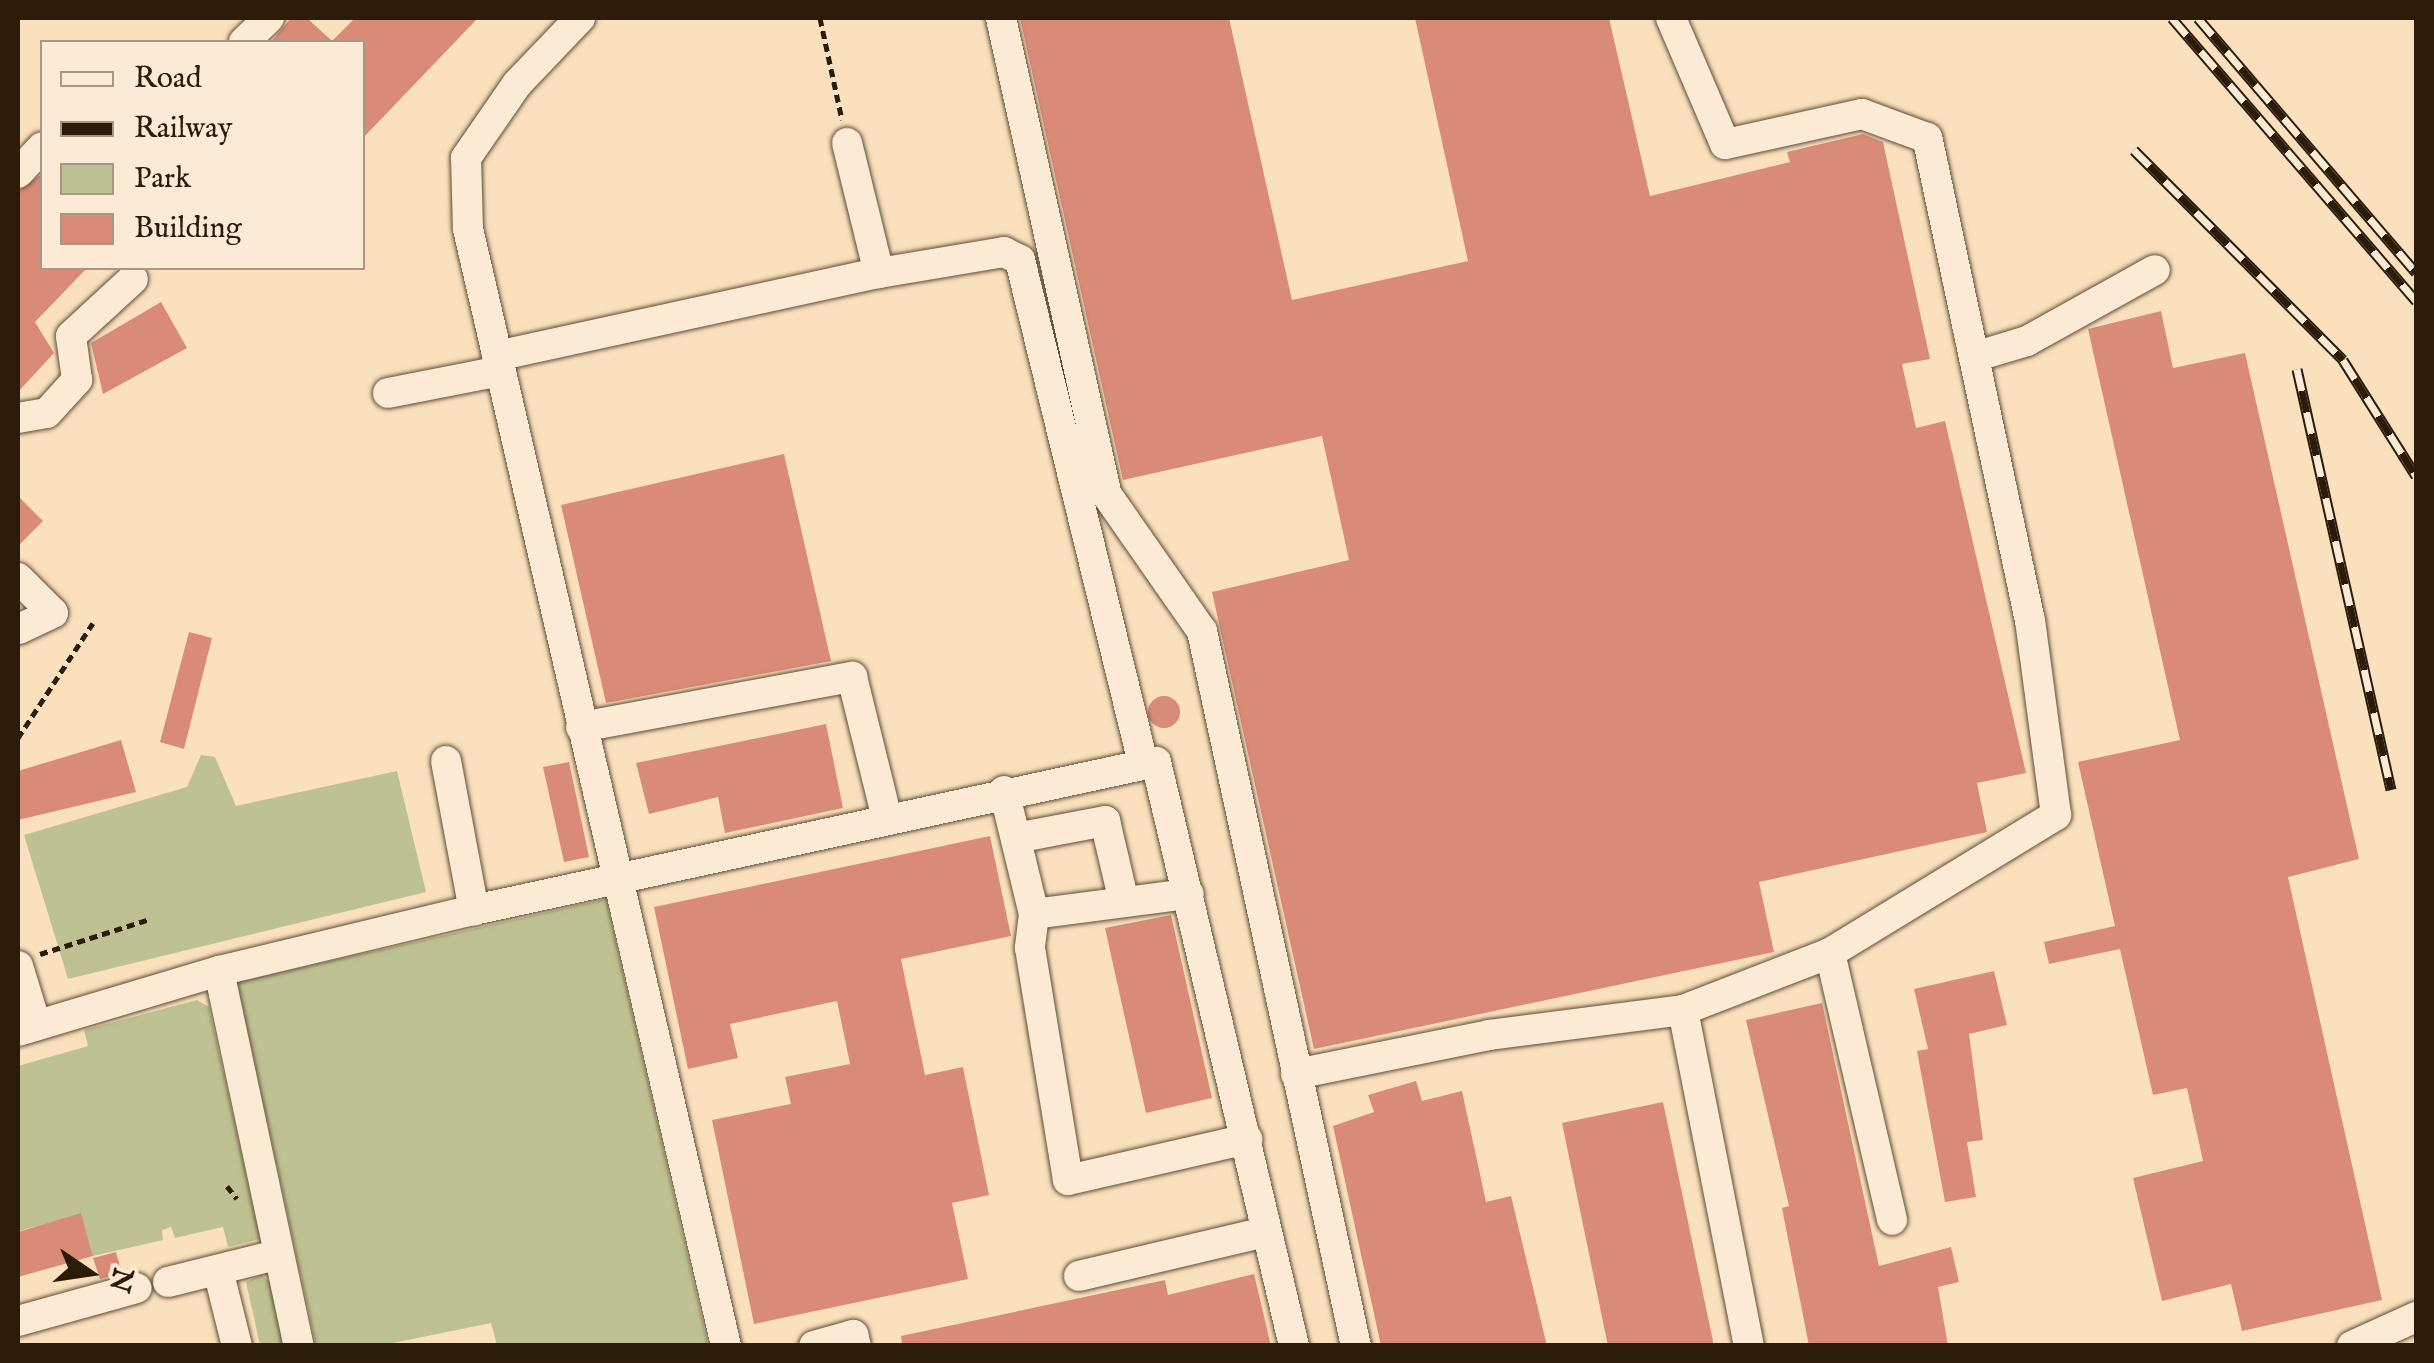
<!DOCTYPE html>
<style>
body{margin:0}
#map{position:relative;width:2434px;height:1363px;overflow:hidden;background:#fae0bd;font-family:"IM FELL English",serif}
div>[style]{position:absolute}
.green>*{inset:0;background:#bec292}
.building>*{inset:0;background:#da8b78}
.round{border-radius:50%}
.path>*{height:5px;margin-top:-2.5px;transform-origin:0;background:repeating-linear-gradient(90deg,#2b1b09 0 8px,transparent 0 13px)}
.roads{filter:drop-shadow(0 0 2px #5f4c36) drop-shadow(0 0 2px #5f4c36)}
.minor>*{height:30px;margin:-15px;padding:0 15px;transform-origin:15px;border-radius:15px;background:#fcebd4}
.rail>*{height:11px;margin-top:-5.5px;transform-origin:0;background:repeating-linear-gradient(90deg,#fcebd4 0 22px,#2b1b09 0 44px);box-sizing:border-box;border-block:2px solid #2b1b09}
span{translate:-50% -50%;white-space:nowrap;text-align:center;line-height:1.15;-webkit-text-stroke:10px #fcebd4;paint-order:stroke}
.frame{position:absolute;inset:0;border:20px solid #2b1b09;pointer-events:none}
.legend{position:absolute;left:40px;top:40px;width:325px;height:230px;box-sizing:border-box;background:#fcebd4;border:2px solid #a89883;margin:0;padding:12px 18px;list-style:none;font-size:30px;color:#2b1b09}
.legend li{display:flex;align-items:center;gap:20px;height:50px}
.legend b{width:50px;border:2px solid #a89883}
.north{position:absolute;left:40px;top:1223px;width:100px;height:100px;-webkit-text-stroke:8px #fcebd4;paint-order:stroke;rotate:103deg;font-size:28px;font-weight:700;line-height:40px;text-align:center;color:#2b1b09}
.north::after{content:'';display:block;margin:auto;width:35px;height:45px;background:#2b1b09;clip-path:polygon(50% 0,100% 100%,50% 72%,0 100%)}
</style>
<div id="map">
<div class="green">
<i style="clip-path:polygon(201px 755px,215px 757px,236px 806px,397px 771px,426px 892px,68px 979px,24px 835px,187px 787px)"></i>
<i style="clip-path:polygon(606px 899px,708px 1345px,497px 1345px,491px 1323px,383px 1345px,316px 1345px,237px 982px)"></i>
<i style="clip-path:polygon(197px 1000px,209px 1007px,260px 1239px,228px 1247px,223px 1227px,175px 1238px,171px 1227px,162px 1230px,163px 1240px,93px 1256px,81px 1214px,19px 1231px,18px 1066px,88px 1046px,84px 1030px)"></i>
<i style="clip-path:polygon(261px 1275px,269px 1281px,286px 1345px,260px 1345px,246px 1282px)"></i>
</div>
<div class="building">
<i style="clip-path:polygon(291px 18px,307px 18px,332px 41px,355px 18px,478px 18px,362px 139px,362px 42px,271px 42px)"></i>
<i style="clip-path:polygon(1020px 18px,1229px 18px,1292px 300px,1468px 261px,1415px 18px,1609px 18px,1650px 196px,1790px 162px,1787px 152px,1863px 134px,1883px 142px,1930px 359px,1902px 364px,1916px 428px,1945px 421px,2026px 773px,1977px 783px,1987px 832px,1759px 882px,1774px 952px,1314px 1049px,1212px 592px,1349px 560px,1322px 436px,1123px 480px)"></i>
<i style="clip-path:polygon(42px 174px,42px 268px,87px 268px,35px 322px,54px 353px,18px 392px,18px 191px)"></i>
<i style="clip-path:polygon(161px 302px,187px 348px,103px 394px,91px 343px)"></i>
<i style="clip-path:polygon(2161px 311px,2173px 368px,2245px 353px,2359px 859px,2288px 877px,2382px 1300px,2242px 1331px,2231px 1284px,2162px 1301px,2133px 1178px,2203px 1161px,2187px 1088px,2153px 1095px,2120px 949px,2049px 964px,2044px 942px,2115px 926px,2078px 762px,2180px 740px,2088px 329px)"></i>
<i style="clip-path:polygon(784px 454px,831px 661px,606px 703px,561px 505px)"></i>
<i style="clip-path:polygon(18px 496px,43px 521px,18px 546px)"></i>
<i style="clip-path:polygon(189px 632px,212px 638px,184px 749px,160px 742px)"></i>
<i class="round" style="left:1148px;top:696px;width:32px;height:32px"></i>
<i style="clip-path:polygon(826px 724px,843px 808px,725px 833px,718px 797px,649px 814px,636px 763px)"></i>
<i style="clip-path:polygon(121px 740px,136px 792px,18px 820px,18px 771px)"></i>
<i style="clip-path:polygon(569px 762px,589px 857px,564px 862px,543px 767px)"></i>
<i style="clip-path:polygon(990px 836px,1011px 936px,901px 959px,925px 1075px,963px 1067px,989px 1195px,952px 1203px,968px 1279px,754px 1324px,712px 1120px,791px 1104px,785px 1077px,850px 1064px,837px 1001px,730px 1024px,738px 1058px,688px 1069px,654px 907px)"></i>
<i style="clip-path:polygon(1171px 915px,1212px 1098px,1146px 1113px,1105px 928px)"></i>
<i style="clip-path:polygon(1994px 971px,2007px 1025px,1969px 1034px,1983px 1140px,1967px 1142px,1976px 1197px,1945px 1202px,1917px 1051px,1928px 1049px,1914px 989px)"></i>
<i style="clip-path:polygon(1822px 1003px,1879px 1266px,1951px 1247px,1959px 1282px,1938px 1287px,1948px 1346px,1809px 1346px,1782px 1208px,1789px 1206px,1746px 1020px)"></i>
<i style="clip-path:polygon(1416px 1081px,1422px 1101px,1462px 1091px,1486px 1202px,1511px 1196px,1547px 1346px,1381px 1346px,1333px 1126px,1374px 1112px,1368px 1095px)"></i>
<i style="clip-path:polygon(1663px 1102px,1714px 1346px,1608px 1346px,1562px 1123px)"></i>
<i style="clip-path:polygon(81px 1213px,93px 1256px,18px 1277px,18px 1232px)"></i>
<i style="clip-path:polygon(116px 1252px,122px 1273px,100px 1279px,93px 1258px)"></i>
<i style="clip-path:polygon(1254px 1274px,1271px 1346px,902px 1346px,901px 1336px,1165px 1280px,1168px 1295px)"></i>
</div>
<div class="path">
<i style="left:820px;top:18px;width:104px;rotate:77.8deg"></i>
<i style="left:18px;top:738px;width:137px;rotate:-56.9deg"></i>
<i style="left:40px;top:954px;width:115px;rotate:-17.7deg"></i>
<i style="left:227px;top:1186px;width:16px;rotate:52deg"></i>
</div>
<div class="roads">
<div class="minor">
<i style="left:580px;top:18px;width:91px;rotate:133.7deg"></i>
<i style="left:517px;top:84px;width:90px;rotate:124.6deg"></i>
<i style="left:466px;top:158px;width:71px;rotate:88.4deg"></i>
<i style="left:468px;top:229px;width:1146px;rotate:76.99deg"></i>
<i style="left:1001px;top:18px;width:489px;rotate:77.5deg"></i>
<i style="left:1107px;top:495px;width:166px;rotate:55.1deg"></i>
<i style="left:1202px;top:631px;width:731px;rotate:77.85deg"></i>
<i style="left:244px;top:42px;width:35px;rotate:-44deg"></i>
<i style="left:847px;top:143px;width:134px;rotate:76.2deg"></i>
<i style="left:18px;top:173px;width:35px;rotate:-47deg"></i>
<i style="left:497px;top:356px;width:391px;rotate:-12.3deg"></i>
<i style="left:879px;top:273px;width:127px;rotate:-9.5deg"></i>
<i style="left:1004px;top:252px;width:18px;rotate:27deg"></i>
<i style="left:1020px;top:260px;width:514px;rotate:76.26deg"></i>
<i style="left:1974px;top:357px;width:55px;rotate:-16.8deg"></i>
<i style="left:2027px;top:341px;width:146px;rotate:-29deg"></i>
<i style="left:388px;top:393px;width:114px;rotate:-11.1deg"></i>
<i style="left:18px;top:418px;width:29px;rotate:-10deg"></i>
<i style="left:47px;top:413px;width:45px;rotate:-47.7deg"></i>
<i style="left:77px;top:380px;width:44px;rotate:-97.8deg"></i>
<i style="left:71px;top:336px;width:84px;rotate:-42.6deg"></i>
<i style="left:18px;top:578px;width:49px;rotate:45deg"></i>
<i style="left:53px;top:613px;width:38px;rotate:155deg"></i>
<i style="left:581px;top:727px;width:276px;rotate:-10.5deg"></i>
<i style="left:852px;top:677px;width:145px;rotate:76.1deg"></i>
<i style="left:446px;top:761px;width:152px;rotate:79.4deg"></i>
<i style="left:1004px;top:791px;width:127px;rotate:76.3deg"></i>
<i style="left:1034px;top:914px;width:34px;rotate:97deg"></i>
<i style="left:1030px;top:948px;width:235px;rotate:80.7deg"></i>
<i style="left:1068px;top:1180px;width:184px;rotate:-12.9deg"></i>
<i style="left:1016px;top:838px;width:91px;rotate:-10.8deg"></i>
<i style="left:1105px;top:821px;width:79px;rotate:76.8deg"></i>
<i style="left:1034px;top:914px;width:156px;rotate:-7.4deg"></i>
<i style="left:1830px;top:953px;width:274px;rotate:76.9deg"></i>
<i style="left:18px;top:966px;width:62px;rotate:73deg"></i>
<i style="left:219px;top:971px;width:383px;rotate:78deg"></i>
<i style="left:1683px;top:1010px;width:342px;rotate:78.9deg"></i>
<i style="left:18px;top:1031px;width:210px;rotate:-16.6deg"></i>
<i style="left:219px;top:971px;width:262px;rotate:-13.5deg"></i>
<i style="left:474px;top:910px;width:698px;rotate:-12.24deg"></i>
<i style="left:1156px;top:762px;width:600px;rotate:76.7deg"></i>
<i style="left:1296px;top:1074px;width:197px;rotate:-11.4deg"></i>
<i style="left:1489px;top:1035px;width:196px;rotate:-7.3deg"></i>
<i style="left:1683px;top:1010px;width:158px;rotate:-21.2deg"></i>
<i style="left:1830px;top:953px;width:265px;rotate:-31.4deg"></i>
<i style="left:2056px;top:815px;width:196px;rotate:-97.6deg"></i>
<i style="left:2030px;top:621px;width:494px;rotate:-102deg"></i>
<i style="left:1927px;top:138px;width:69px;rotate:-159.7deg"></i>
<i style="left:1862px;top:114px;width:140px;rotate:167.6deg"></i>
<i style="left:1725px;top:144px;width:137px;rotate:-113.2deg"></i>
<i style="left:218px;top:1270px;width:78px;rotate:76deg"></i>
<i style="left:1079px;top:1276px;width:191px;rotate:-13.3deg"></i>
<i style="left:168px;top:1282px;width:111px;rotate:-14deg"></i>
<i style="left:18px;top:1321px;width:123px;rotate:-15.5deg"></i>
<i style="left:814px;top:1346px;width:41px;rotate:-15.8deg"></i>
<i style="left:853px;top:1335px;width:11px;rotate:75deg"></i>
<i style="left:2352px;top:1346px;width:70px;rotate:-24.4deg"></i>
</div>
</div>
<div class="rail">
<i style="left:2172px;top:18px;width:374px;rotate:49.2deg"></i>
<i style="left:2198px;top:18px;width:335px;rotate:49.4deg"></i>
<i style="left:2134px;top:150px;width:296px;rotate:45.1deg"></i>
<i style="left:2343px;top:360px;width:137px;rotate:57.8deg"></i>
<i style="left:2297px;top:369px;width:431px;rotate:77.4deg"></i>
</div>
<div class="frame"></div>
<ul class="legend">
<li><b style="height:12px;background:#fcebd4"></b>Road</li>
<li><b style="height:12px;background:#2b1b09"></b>Railway</li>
<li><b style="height:28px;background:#bec292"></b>Park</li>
<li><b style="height:28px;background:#da8b78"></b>Building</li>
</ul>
<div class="north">N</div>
</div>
